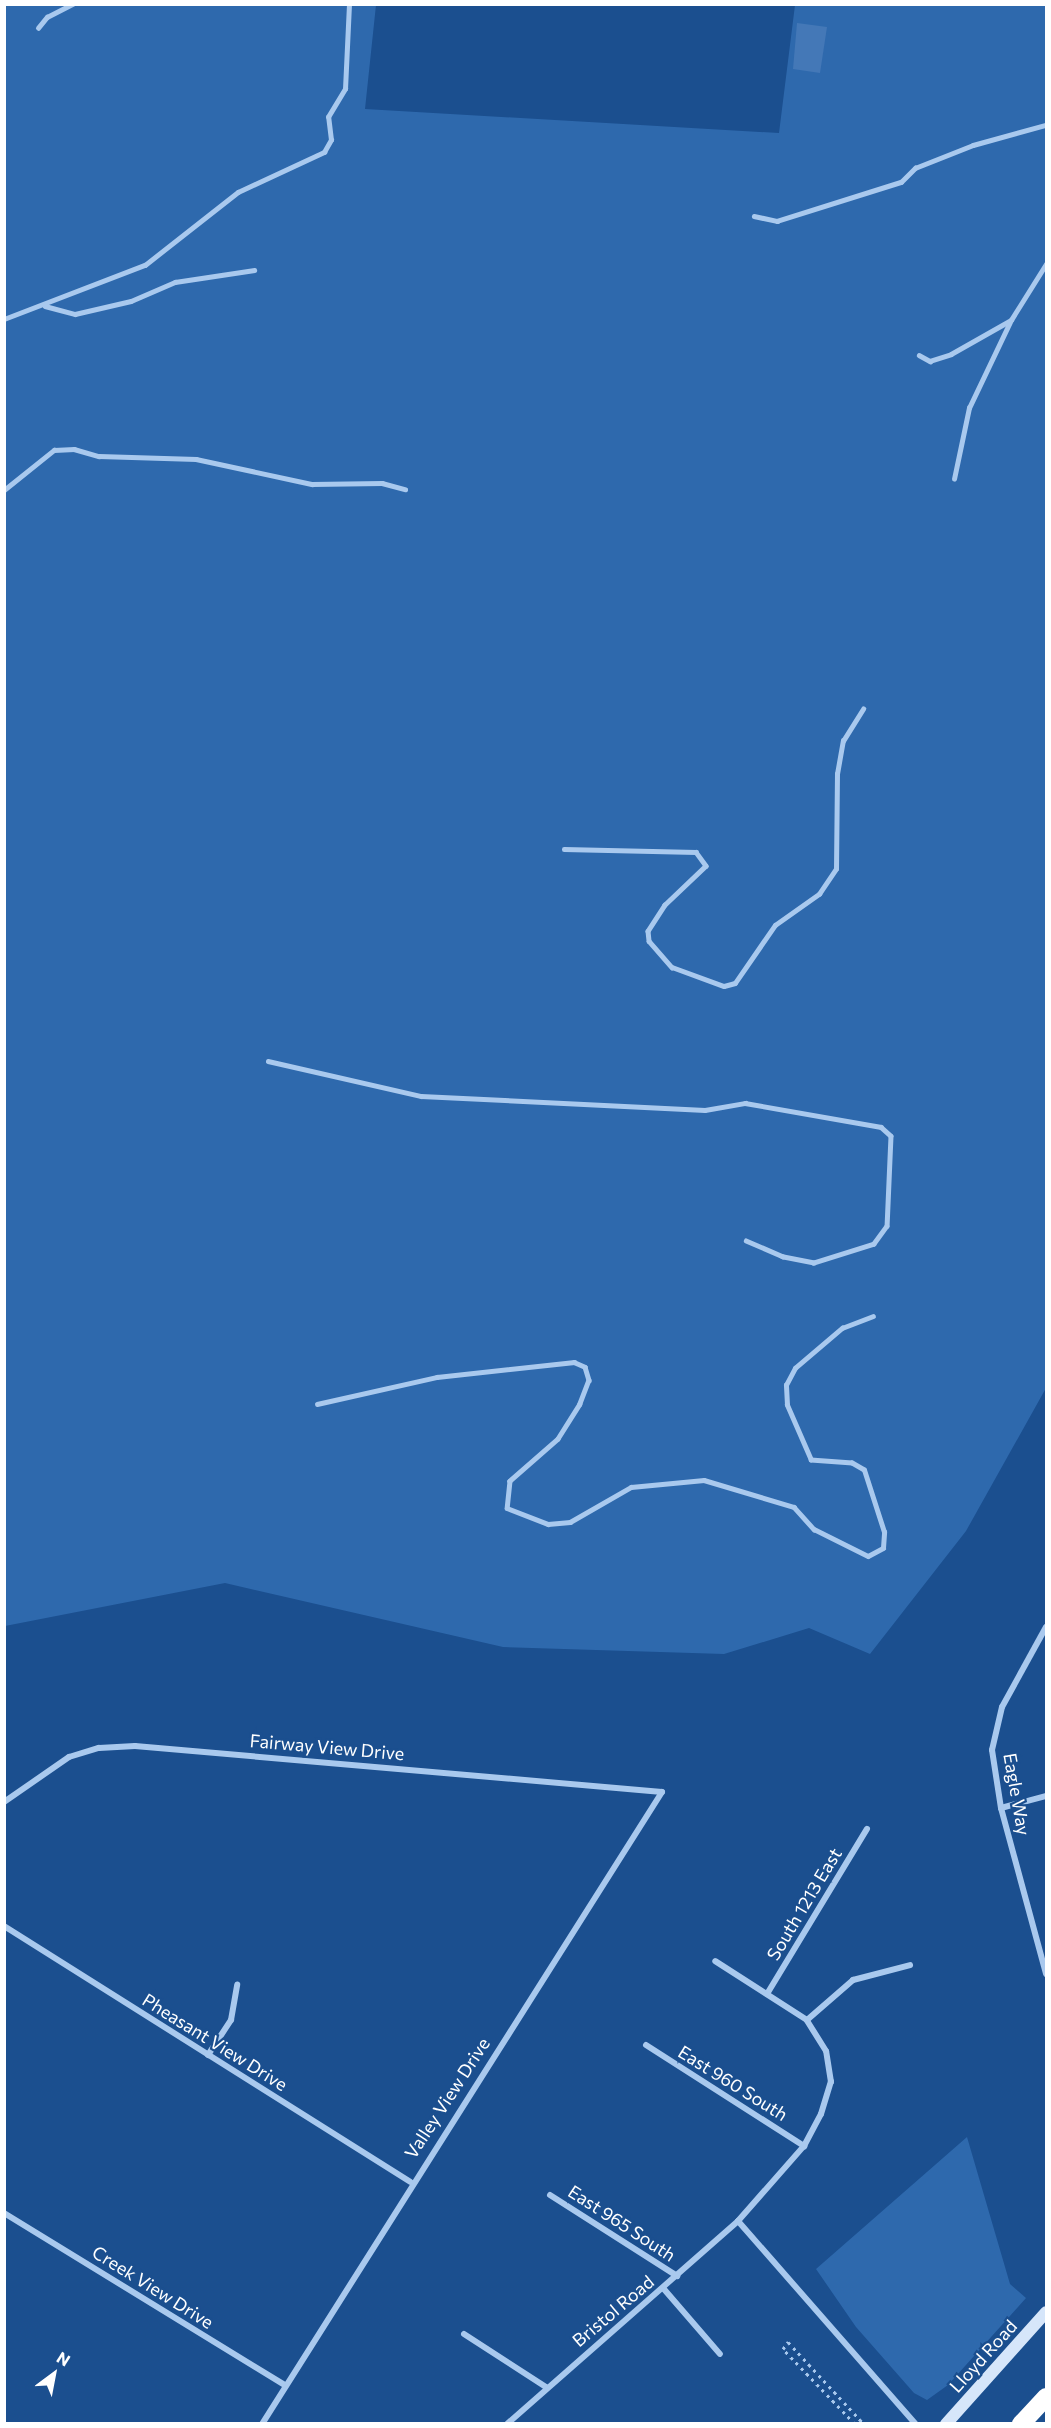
<!DOCTYPE html>
<style>
body{margin:0}
#map{position:relative;width:1051px;height:2428px;overflow:hidden;background:#1b4f8f;font-family:Commissioner,sans-serif}
div>[style]{position:absolute}
.green>*{inset:0;background:#2e69ad}
.building>*{inset:0;background:#4478b7}
.path>*{height:3px;margin-top:-1.5px;transform-origin:0;background:repeating-linear-gradient(90deg,#a9c9ee 0 3px,transparent 0 7.5px)}
.lane>*{height:4.5px;margin:-2.25px;padding:0 2.25px;transform-origin:2.25px;border-radius:2.25px;background:#a9c9ee}
.street>*{height:6px;margin:-3px;padding:0 3px;transform-origin:3px;border-radius:3px;background:#a9c9ee}
.secondary>*{height:12px;margin:-6px;padding:0 6px;transform-origin:6px;border-radius:6px;background:#d6e6fa}
.highway>*{height:18px;margin:-9px;padding:0 9px;transform-origin:9px;border-radius:9px;background:#fff}
span{translate:-50% -50%;white-space:nowrap;text-align:center;line-height:1.15;-webkit-text-stroke:4.5px #1b4f8f;paint-order:stroke}
.street-label{font-size:18px;color:#fff}
.frame{position:absolute;inset:0;border:6px solid #fff;pointer-events:none}
.north{position:absolute;left:24px;top:2344px;width:60px;height:60px;-webkit-text-stroke:4px #1b4f8f;paint-order:stroke;rotate:32deg;font-size:16px;font-weight:700;line-height:24px;text-align:center;color:#fff}
.north::after{content:'';display:block;margin:auto;width:21px;height:27px;background:#fff;clip-path:polygon(50% 0,100% 100%,50% 72%,0 100%)}
</style>
<div id="map">
<div class="green">
<i style="clip-path:polygon(5px 5px,376px 5px,365px 109px,779px 133px,795px 5px,1046px 5px,1046px 1388px,966px 1531px,870px 1654px,809px 1628px,724px 1654px,503px 1647px,225px 1583px,5px 1626px)"></i>
<i style="clip-path:polygon(967px 2137px,1010px 2284px,1026px 2298px,948px 2385px,927px 2400px,914px 2393px,856px 2327px,816px 2269px)"></i>
</div>
<div class="building">
<i style="clip-path:polygon(797px 23px,827px 27px,820px 73px,793px 69px)"></i>
</div>
<div class="path">
<i style="left:855px;top:2424px;width:104px;rotate:-133.8deg"></i>
<i style="left:783px;top:2349px;width:9px;rotate:-54deg"></i>
<i style="left:788px;top:2342px;width:112px;rotate:47.2deg"></i>
</div>
<div class="lane">
<i style="left:38px;top:28px;width:14px;rotate:-51deg"></i>
<i style="left:47px;top:17px;width:29px;rotate:-27deg"></i>
<i style="left:754px;top:216px;width:24px;rotate:12deg"></i>
<i style="left:777px;top:221px;width:130px;rotate:-17.5deg"></i>
<i style="left:901px;top:182px;width:20px;rotate:-45deg"></i>
<i style="left:915px;top:168px;width:62px;rotate:-21.6deg"></i>
<i style="left:973px;top:145px;width:75px;rotate:-15.5deg"></i>
<i style="left:45px;top:306px;width:31px;rotate:15deg"></i>
<i style="left:75px;top:314px;width:57px;rotate:-13.1deg"></i>
<i style="left:131px;top:301px;width:48px;rotate:-23.4deg"></i>
<i style="left:175px;top:282px;width:80px;rotate:-8.6deg"></i>
<i style="left:4px;top:319px;width:151px;rotate:-21deg"></i>
<i style="left:145px;top:265px;width:118px;rotate:-38.1deg"></i>
<i style="left:238px;top:192px;width:95px;rotate:-24.9deg"></i>
<i style="left:324px;top:152px;width:14px;rotate:-60deg"></i>
<i style="left:331px;top:140px;width:23px;rotate:-97deg"></i>
<i style="left:328px;top:117px;width:33px;rotate:-59deg"></i>
<i style="left:345px;top:89px;width:85px;rotate:-87.3deg"></i>
<i style="left:919px;top:355px;width:13px;rotate:29deg"></i>
<i style="left:930px;top:361px;width:22px;rotate:-18deg"></i>
<i style="left:951px;top:354px;width:69px;rotate:-29.5deg"></i>
<i style="left:1011px;top:320px;width:66px;rotate:-58deg"></i>
<i style="left:954px;top:479px;width:73px;rotate:-78.1deg"></i>
<i style="left:969px;top:408px;width:95px;rotate:-64.5deg"></i>
<i style="left:4px;top:490px;width:64px;rotate:-38.7deg"></i>
<i style="left:54px;top:450px;width:20px;rotate:-3deg"></i>
<i style="left:74px;top:449px;width:26px;rotate:16deg"></i>
<i style="left:99px;top:456px;width:97px;rotate:1.8deg"></i>
<i style="left:196px;top:459px;width:119px;rotate:12.2deg"></i>
<i style="left:312px;top:484px;width:70px;rotate:-0.8deg"></i>
<i style="left:382px;top:483px;width:24px;rotate:15deg"></i>
<i style="left:564px;top:849px;width:132px;rotate:1.3deg"></i>
<i style="left:696px;top:852px;width:17px;rotate:54deg"></i>
<i style="left:706px;top:866px;width:57px;rotate:136.4deg"></i>
<i style="left:665px;top:905px;width:31px;rotate:123deg"></i>
<i style="left:648px;top:931px;width:10px;rotate:84deg"></i>
<i style="left:649px;top:941px;width:35px;rotate:49deg"></i>
<i style="left:672px;top:967px;width:55px;rotate:20.1deg"></i>
<i style="left:724px;top:986px;width:11px;rotate:-15deg"></i>
<i style="left:735px;top:983px;width:70px;rotate:-55.4deg"></i>
<i style="left:775px;top:925px;width:54px;rotate:-35.2deg"></i>
<i style="left:819px;top:894px;width:30px;rotate:-56deg"></i>
<i style="left:836px;top:869px;width:95px;rotate:-89.4deg"></i>
<i style="left:837px;top:774px;width:34px;rotate:-80deg"></i>
<i style="left:843px;top:741px;width:38px;rotate:-58deg"></i>
<i style="left:268px;top:1061px;width:157px;rotate:12.9deg"></i>
<i style="left:421px;top:1096px;width:284px;rotate:2.8deg"></i>
<i style="left:705px;top:1110px;width:41px;rotate:-9.9deg"></i>
<i style="left:745px;top:1103px;width:138px;rotate:10deg"></i>
<i style="left:881px;top:1127px;width:13px;rotate:42deg"></i>
<i style="left:891px;top:1136px;width:90px;rotate:92.5deg"></i>
<i style="left:887px;top:1226px;width:22px;rotate:126deg"></i>
<i style="left:874px;top:1244px;width:63px;rotate:162.4deg"></i>
<i style="left:814px;top:1263px;width:32px;rotate:-169deg"></i>
<i style="left:783px;top:1257px;width:40px;rotate:-156.6deg"></i>
<i style="left:317px;top:1404px;width:123px;rotate:-12.7deg"></i>
<i style="left:437px;top:1377px;width:138px;rotate:-6.2deg"></i>
<i style="left:574px;top:1362px;width:12px;rotate:24deg"></i>
<i style="left:585px;top:1367px;width:14px;rotate:73deg"></i>
<i style="left:589px;top:1380px;width:26px;rotate:111deg"></i>
<i style="left:580px;top:1404px;width:41px;rotate:122.2deg"></i>
<i style="left:558px;top:1439px;width:64px;rotate:138.8deg"></i>
<i style="left:510px;top:1481px;width:27px;rotate:96deg"></i>
<i style="left:507px;top:1508px;width:44px;rotate:21.3deg"></i>
<i style="left:548px;top:1524px;width:22px;rotate:-5deg"></i>
<i style="left:570px;top:1522px;width:70px;rotate:-29.8deg"></i>
<i style="left:631px;top:1487px;width:73px;rotate:-5.5deg"></i>
<i style="left:704px;top:1480px;width:94px;rotate:16.7deg"></i>
<i style="left:794px;top:1507px;width:30px;rotate:48deg"></i>
<i style="left:814px;top:1529px;width:60px;rotate:26.6deg"></i>
<i style="left:868px;top:1556px;width:17px;rotate:-28deg"></i>
<i style="left:883px;top:1548px;width:16px;rotate:-86deg"></i>
<i style="left:884px;top:1532px;width:65px;rotate:-107.9deg"></i>
<i style="left:864px;top:1470px;width:14px;rotate:-150deg"></i>
<i style="left:852px;top:1463px;width:41px;rotate:-175.8deg"></i>
<i style="left:811px;top:1460px;width:60px;rotate:-113.6deg"></i>
<i style="left:787px;top:1405px;width:20px;rotate:-93deg"></i>
<i style="left:786px;top:1385px;width:19px;rotate:-62deg"></i>
<i style="left:795px;top:1368px;width:62px;rotate:-40.4deg"></i>
<i style="left:842px;top:1328px;width:33px;rotate:-21deg"></i>
</div>
<div class="street">
<i style="left:1046px;top:1627px;width:91px;rotate:118.8deg"></i>
<i style="left:1002px;top:1707px;width:44px;rotate:103.1deg"></i>
<i style="left:992px;top:1750px;width:59px;rotate:81.2deg"></i>
<i style="left:1001px;top:1808px;width:172px;rotate:74.8deg"></i>
<i style="left:4px;top:1802px;width:79px;rotate:-34.7deg"></i>
<i style="left:69px;top:1757px;width:31px;rotate:-17deg"></i>
<i style="left:99px;top:1748px;width:36px;rotate:-3deg"></i>
<i style="left:135px;top:1746px;width:529px;rotate:4.99deg"></i>
<i style="left:662px;top:1792px;width:748px;rotate:122.33deg"></i>
<i style="left:1001px;top:1808px;width:47px;rotate:-14.9deg"></i>
<i style="left:4px;top:1926px;width:480px;rotate:32.2deg"></i>
<i style="left:767px;top:1994px;width:193px;rotate:-58.8deg"></i>
<i style="left:807px;top:2020px;width:61px;rotate:-41deg"></i>
<i style="left:853px;top:1980px;width:59px;rotate:-14.7deg"></i>
<i style="left:646px;top:2045px;width:188px;rotate:32.6deg"></i>
<i style="left:208px;top:2055px;width:42px;rotate:-56.7deg"></i>
<i style="left:231px;top:2020px;width:36px;rotate:-80deg"></i>
<i style="left:550px;top:2195px;width:151px;rotate:32.5deg"></i>
<i style="left:4px;top:2213px;width:329px;rotate:31.5deg"></i>
<i style="left:738px;top:2221px;width:270px;rotate:48.8deg"></i>
<i style="left:663px;top:2288px;width:87px;rotate:49.2deg"></i>
<i style="left:464px;top:2334px;width:98px;rotate:32.9deg"></i>
<i style="left:507px;top:2424px;width:308px;rotate:-41.3deg"></i>
<i style="left:738px;top:2221px;width:100px;rotate:-48.7deg"></i>
<i style="left:804px;top:2146px;width:36px;rotate:-62deg"></i>
<i style="left:821px;top:2114px;width:34px;rotate:-73deg"></i>
<i style="left:831px;top:2082px;width:31px;rotate:-99deg"></i>
<i style="left:826px;top:2051px;width:36px;rotate:-122deg"></i>
<i style="left:807px;top:2020px;width:109px;rotate:-147.3deg"></i>
</div>
<div class="secondary">
<i style="left:946px;top:2424px;width:150px;rotate:-48.2deg"></i>
</div>
<div class="highway">
<i style="left:1021px;top:2424px;width:37px;rotate:-47deg"></i>
</div>
<div class="street-label">
<span style="left:327px;top:1747px;rotate:5deg">Fairway View Drive</span>
<span style="left:1017px;top:1794px;rotate:80deg">Eagle Way</span>
<span style="left:804px;top:1904px;rotate:-59deg">South 1213 East</span>
<span style="left:215px;top:2042px;rotate:32deg">Pheasant View Drive</span>
<span style="left:733px;top:2083px;rotate:32deg">East 960 South</span>
<span style="left:447px;top:2098px;rotate:-57deg">Valley View Drive</span>
<span style="left:622px;top:2223px;rotate:33deg">East 965 South</span>
<span style="left:153px;top:2287px;rotate:32deg">Creek View Drive</span>
<span style="left:613px;top:2311px;rotate:-40deg">Bristol Road</span>
<span style="left:983px;top:2356px;rotate:-48deg">Lloyd Road</span>
</div>
<div class="frame"></div>
<div class="north">N</div>
</div>
